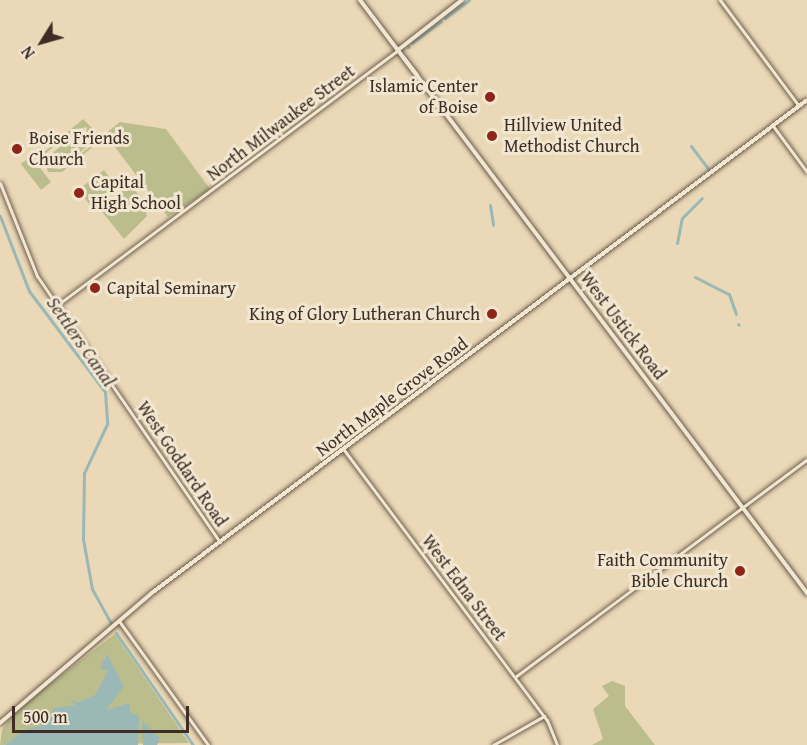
<!DOCTYPE html>
<style>
body{margin:0}
#map{position:relative;width:807px;height:745px;overflow:hidden;background:#ead8b7;font-family:"Gentium Book Plus",serif}
div>[style]{position:absolute}
.green>*{inset:0;background:#bbbe8c}
.water>*{inset:0;background:#9ab8b5}
.canal>*{height:3px;margin:-1.5px;padding:0 1.5px;transform-origin:1.5px;border-radius:1.5px;background:#9ab8b5}
.roads{filter:drop-shadow(0 0 2px #6a584a) drop-shadow(0 0 2px #6a584a)}
.tertiary>*{height:3px;margin:-1.5px;padding:0 1.5px;transform-origin:1.5px;border-radius:1.5px;background:#f1e6d0}
.secondary>*{height:4px;margin:-2px;padding:0 2px;transform-origin:2px;border-radius:2px;background:#f1e6d0}
.dots>*{width:16px;height:16px;translate:-50% -50%;box-sizing:border-box;border:3px solid #f1e6d0;border-radius:50%}
span{translate:-50% -50%;white-space:nowrap;text-align:center;line-height:1.15;-webkit-text-stroke:6px #f1e6d0;paint-order:stroke}
.poi-label{font-size:18px;color:#3f2d25}
.right{translate:-100% -50%;text-align:right}
.left{translate:0 -50%;text-align:left}
.street-label{font-size:18px;color:#3f2d25}
.water-label{font-size:20px;color:#514942;font-style:italic}
.north{position:absolute;left:12px;top:12px;width:60px;height:60px;-webkit-text-stroke:4px #f1e6d0;paint-order:stroke;rotate:233deg;font-size:16px;font-weight:700;line-height:24px;text-align:center;color:#3f2d25}
.north::after{content:'';display:block;margin:auto;width:21px;height:27px;background:#3f2d25;clip-path:polygon(50% 0,100% 100%,50% 72%,0 100%)}
.scale{position:absolute;left:12px;top:706px;width:177px;height:27px;box-sizing:border-box;border:3px solid #3f2d25;border-top:0;padding-left:8px;font-size:18px;line-height:21px;white-space:nowrap;color:#3f2d25;-webkit-text-stroke:4px #f1e6d0;paint-order:stroke}
</style>
<div id="map">
<div class="green">
<i style="clip-path:polygon(evenodd,83px 119px,96px 132px,94px 146px,62px 172px,48px 172px,43px 153px,83px 119px,87px 127px,86px 136px,94px 137px,91px 146px,61px 169px,47px 168px,47px 152px,76px 129px,87px 127px)"></i>
<i style="clip-path:polygon(120px 122px,166px 129px,210px 189px,168px 217px,105px 134px)"></i>
<i style="clip-path:polygon(80px 131px,90px 144px,60px 168px,50px 155px)"></i>
<i style="clip-path:polygon(31px 156px,51px 182px,41px 190px,21px 164px)"></i>
<i style="clip-path:polygon(104px 170px,116px 187px,91px 206px,78px 190px)"></i>
<i style="clip-path:polygon(129px 186px,143px 198px,147px 216px,124px 239px,99px 208px)"></i>
<i style="clip-path:polygon(115px 634px,189px 743px,0 745px,2px 730px,15px 711px)"></i>
<i style="clip-path:polygon(612px 681px,625px 686px,625px 706px,655px 745px,592px 745px,603px 739px,593px 709px,609px 696px,602px 686px)"></i>
</div>
<div class="water">
<i style="clip-path:polygon(107px 654px,124px 687px,106px 710px,130px 703px,130px 712px,139px 716px,138px 745px,5px 745px,24px 730px,46px 724px,54px 708px,76px 705px,69px 699px,79px 702px,95px 695px,108px 671px,100px 668px)"></i>
<i style="clip-path:polygon(142px 721px,160px 738px,157px 745px,143px 745px)"></i>
</div>
<div class="canal">
<i style="left:445px;top:18px;width:30px;rotate:-37deg"></i>
<i style="left:412px;top:43px;width:36px;rotate:-37deg"></i>
<i style="left:408px;top:47px;width:1px;rotate:-45deg"></i>
<i style="left:691px;top:146px;width:30px;rotate:53deg"></i>
<i style="left:490px;top:205px;width:20px;rotate:81deg"></i>
<i style="left:0;top:216px;width:80px;rotate:68.9deg"></i>
<i style="left:29px;top:291px;width:126px;rotate:53deg"></i>
<i style="left:105px;top:392px;width:32px;rotate:86deg"></i>
<i style="left:107px;top:424px;width:54px;rotate:115.1deg"></i>
<i style="left:84px;top:473px;width:66px;rotate:90.9deg"></i>
<i style="left:83px;top:539px;width:51px;rotate:79.8deg"></i>
<i style="left:92px;top:589px;width:39px;rotate:61deg"></i>
<i style="left:677px;top:243px;width:25px;rotate:-79deg"></i>
<i style="left:682px;top:218px;width:28px;rotate:-45deg"></i>
<i style="left:695px;top:277px;width:38px;rotate:27deg"></i>
<i style="left:729px;top:294px;width:21px;rotate:71deg"></i>
<i style="left:738px;top:324px;width:1px;rotate:45deg"></i>
<i style="left:116px;top:633px;width:136px;rotate:55.5deg"></i>
</div>
<div class="roads">
<div class="tertiary">
<i style="left:720px;top:0;width:132px;rotate:53.3deg"></i>
<i style="left:773px;top:126px;width:57px;rotate:53.5deg"></i>
<i style="left:0;top:183px;width:100px;rotate:68.3deg"></i>
<i style="left:37px;top:276px;width:323px;rotate:55.5deg"></i>
<i style="left:56px;top:306px;width:427px;rotate:-36.8deg"></i>
<i style="left:344px;top:450px;width:338px;rotate:53.1deg"></i>
<i style="left:547px;top:720px;width:27px;rotate:68deg"></i>
<i style="left:119px;top:621px;width:153px;rotate:54.3deg"></i>
<i style="left:515px;top:677px;width:364px;rotate:-36.7deg"></i>
<i style="left:493px;top:745px;width:59px;rotate:-29.6deg"></i>
</div>
<div class="secondary">
<i style="left:360px;top:0;width:743px;rotate:52.99deg"></i>
<i style="left:398px;top:50px;width:81px;rotate:-38deg"></i>
<i style="left:403px;top:57px;width:23px;rotate:52deg"></i>
<i style="left:0;top:723px;width:201px;rotate:-40.6deg"></i>
<i style="left:153px;top:592px;width:818px;rotate:-36.95deg"></i>
</div>
</div>
<div class="dots">
<i style="left:490px;top:97px;background:#8f2418"></i>
<i style="left:492px;top:136px;background:#8f2418"></i>
<i style="left:17px;top:149px;background:#8f2418"></i>
<i style="left:79px;top:193px;background:#8f2418"></i>
<i style="left:95px;top:288px;background:#8f2418"></i>
<i style="left:492px;top:314px;background:#8f2418"></i>
<i style="left:740px;top:571px;background:#8f2418"></i>
</div>
<div class="poi-label">
<span class="right" style="left:478px;top:97px">Islamic Center<br>of Boise</span>
<span class="left" style="left:504px;top:136px">Hillview United<br>Methodist Church</span>
<span class="left" style="left:29px;top:149px">Boise Friends<br>Church</span>
<span class="left" style="left:91px;top:193px">Capital<br>High School</span>
<span class="left" style="left:107px;top:288px">Capital Seminary</span>
<span class="right" style="left:480px;top:314px">King of Glory Lutheran Church</span>
<span class="right" style="left:728px;top:571px">Faith Community<br>Bible Church</span>
</div>
<div class="street-label">
<span style="left:281px;top:123px;rotate:-37deg">North Milwaukee Street</span>
<span style="left:623px;top:326px;rotate:53deg">West Ustick Road</span>
<span style="left:392px;top:397px;rotate:-37deg">North Maple Grove Road</span>
<span style="left:182px;top:464px;rotate:56deg">West Goddard Road</span>
<span style="left:464px;top:588px;rotate:53deg">West Edna Street</span>
</div>
<div class="water-label">
<span style="left:82px;top:341px;rotate:55deg">Settlers Canal</span>
</div>
<div class="north">N</div>
<div class="scale">500 m</div>
</div>
